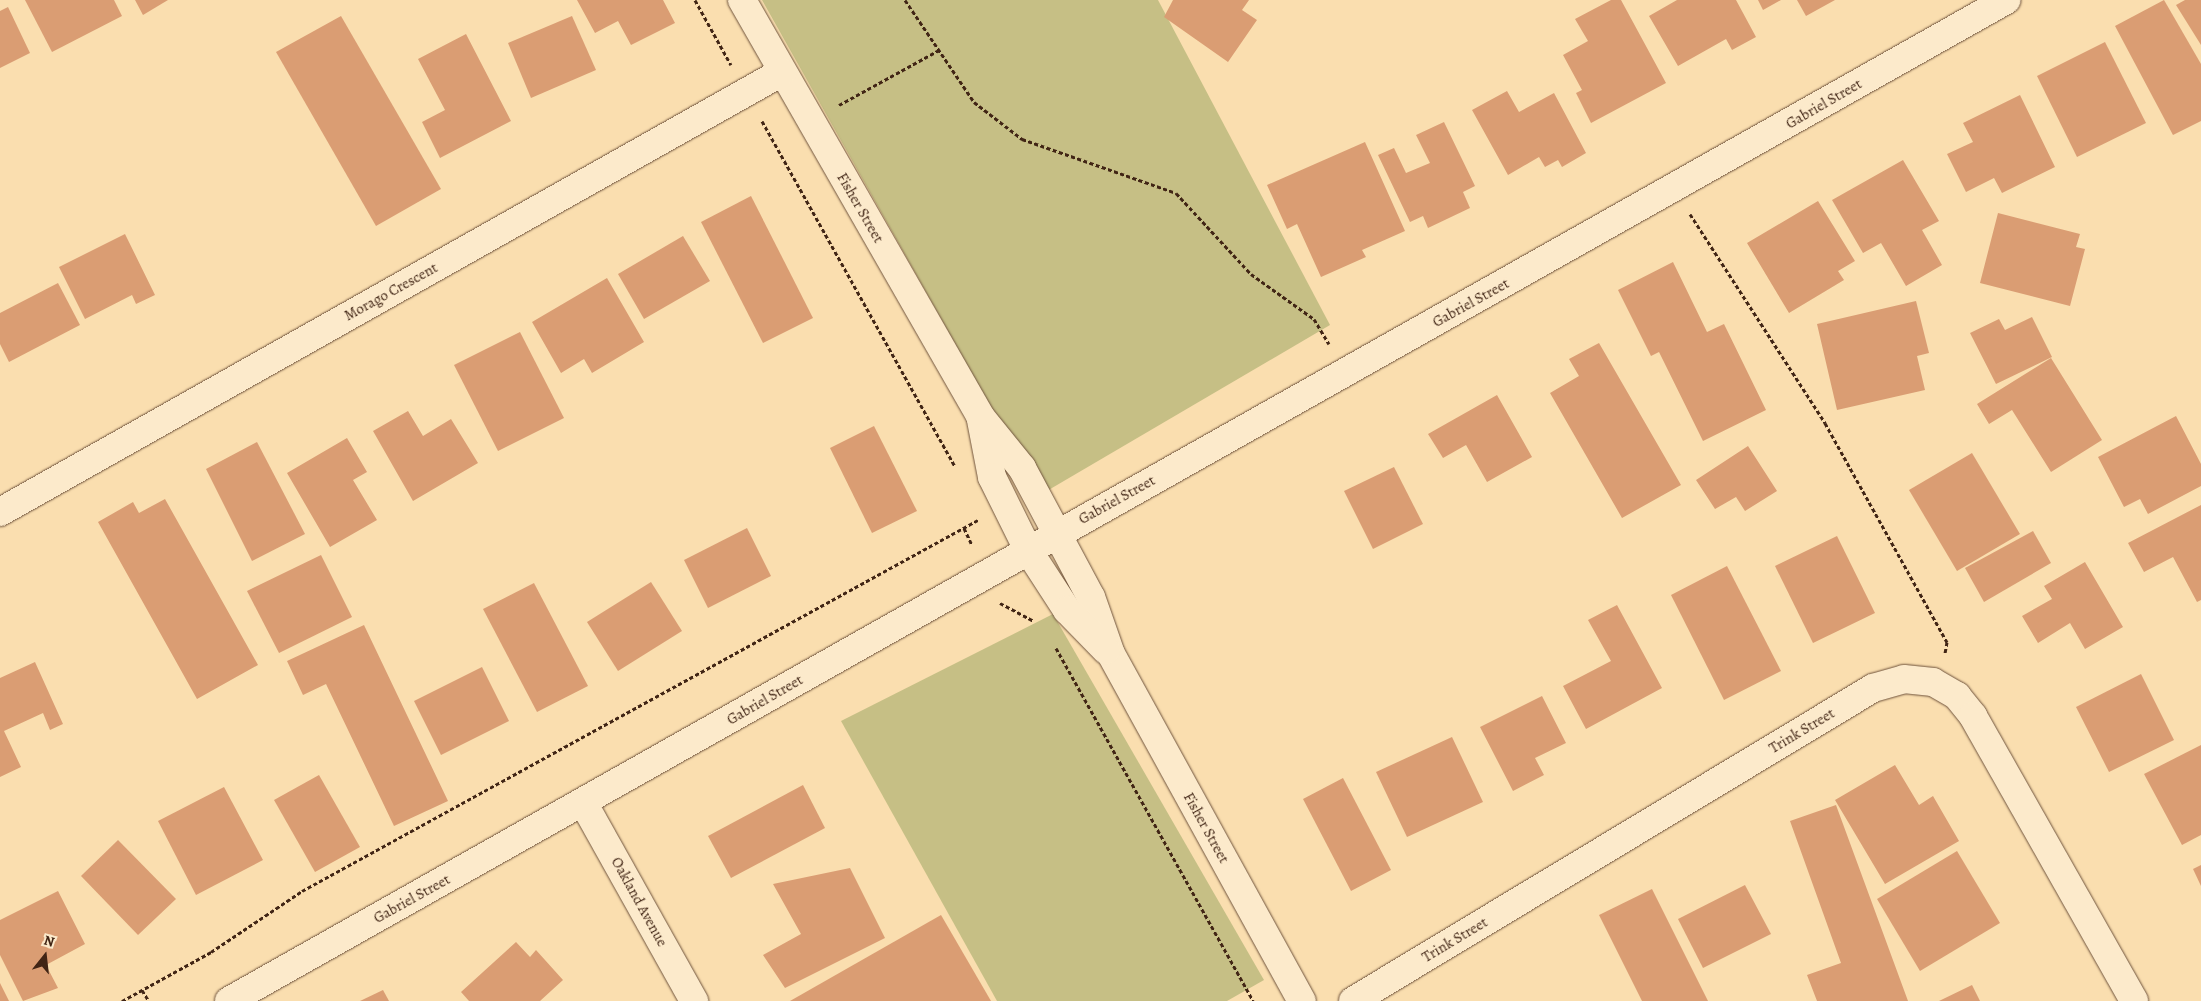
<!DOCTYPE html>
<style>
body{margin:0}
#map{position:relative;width:2201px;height:1001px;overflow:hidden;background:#fadeaf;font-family:Alegreya,serif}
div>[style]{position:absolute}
.green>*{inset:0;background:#c6bf85}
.building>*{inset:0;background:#da9d73}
.path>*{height:3px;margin-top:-1.5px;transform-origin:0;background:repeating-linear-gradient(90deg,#412515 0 4px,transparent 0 6.5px)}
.roads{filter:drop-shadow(0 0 1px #6f533c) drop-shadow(0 0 1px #6f533c)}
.minor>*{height:28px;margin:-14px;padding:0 14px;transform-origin:14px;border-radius:14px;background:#fceacb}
.tertiary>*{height:28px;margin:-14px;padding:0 14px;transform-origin:14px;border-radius:14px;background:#fceacb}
span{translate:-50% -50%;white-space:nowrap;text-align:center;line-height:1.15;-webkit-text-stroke:4px #fceacb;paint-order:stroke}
.street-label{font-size:15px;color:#412515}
.north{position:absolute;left:20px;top:931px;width:50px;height:50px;-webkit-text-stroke:4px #fceacb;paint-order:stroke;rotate:16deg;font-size:14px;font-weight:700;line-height:20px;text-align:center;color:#412515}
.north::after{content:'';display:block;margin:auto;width:18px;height:22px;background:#412515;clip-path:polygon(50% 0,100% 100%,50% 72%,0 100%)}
</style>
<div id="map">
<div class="green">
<i style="clip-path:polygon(762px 0,1158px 0,1330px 325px,1040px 495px)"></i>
<i style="clip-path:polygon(1053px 614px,1264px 980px,1227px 1001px,997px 1001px,841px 721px)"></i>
</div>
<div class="building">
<i style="clip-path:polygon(25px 0,114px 0,122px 16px,52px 52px)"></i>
<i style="clip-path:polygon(135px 0,168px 0,143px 15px)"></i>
<i style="clip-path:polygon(577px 0,663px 0,675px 23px,631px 45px,618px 21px,595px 33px)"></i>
<i style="clip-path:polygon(1173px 0,1249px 0,1242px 10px,1257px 20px,1228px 62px,1164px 17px)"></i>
<i style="clip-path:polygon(1611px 0,1621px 0,1666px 83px,1591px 123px,1576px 93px,1582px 90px,1563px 55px,1588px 41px,1575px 19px)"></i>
<i style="clip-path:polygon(1677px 0,1736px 0,1756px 37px,1732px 50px,1726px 39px,1678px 66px,1649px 16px)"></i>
<i style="clip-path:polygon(1758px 0,1781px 0,1763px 10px)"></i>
<i style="clip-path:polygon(1797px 0,1835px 0,1806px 16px)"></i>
<i style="clip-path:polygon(2164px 0,2201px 64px,2201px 121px,2173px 135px,2115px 26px)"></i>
<i style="clip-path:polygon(2185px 0,2201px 0,2201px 45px,2176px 5px)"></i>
<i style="clip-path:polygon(8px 7px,30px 53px,0 68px,0 11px)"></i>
<i style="clip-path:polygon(341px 16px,441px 189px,376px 226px,276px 52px)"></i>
<i style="clip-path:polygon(572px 16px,596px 70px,531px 98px,508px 43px)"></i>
<i style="clip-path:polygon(466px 34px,511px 121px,440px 158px,422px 122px,445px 110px,418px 59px)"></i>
<i style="clip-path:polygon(2105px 42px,2146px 123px,2077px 157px,2037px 76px)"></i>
<i style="clip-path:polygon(1507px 91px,1519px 112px,1554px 93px,1586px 153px,1562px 167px,1558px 160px,1545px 167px,1539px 157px,1508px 175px,1472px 110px)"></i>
<i style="clip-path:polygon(2020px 95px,2055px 167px,2002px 193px,1994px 178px,1966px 192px,1947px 154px,1973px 142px,1963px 123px)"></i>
<i style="clip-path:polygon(1444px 122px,1475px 186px,1463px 192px,1470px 208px,1428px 228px,1423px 216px,1410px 222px,1378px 155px,1394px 148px,1406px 173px,1430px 163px,1416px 135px)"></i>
<i style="clip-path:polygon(1365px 142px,1405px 231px,1362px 250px,1366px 257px,1321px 277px,1297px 224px,1287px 229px,1267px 185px)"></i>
<i style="clip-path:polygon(1903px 160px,1939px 221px,1922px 230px,1942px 265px,1906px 286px,1881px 243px,1863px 253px,1832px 200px)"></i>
<i style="clip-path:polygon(751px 196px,813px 318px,763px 343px,701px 222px)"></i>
<i style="clip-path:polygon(1818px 201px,1855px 261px,1838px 271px,1844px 280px,1789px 313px,1747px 243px)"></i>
<i style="clip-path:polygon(1998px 213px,2080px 234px,2076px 247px,2085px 249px,2070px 306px,1980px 283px)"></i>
<i style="clip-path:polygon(125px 234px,155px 295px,136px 304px,132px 295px,85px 319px,59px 267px)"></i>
<i style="clip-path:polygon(683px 236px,710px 281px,644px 319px,618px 274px)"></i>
<i style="clip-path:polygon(1673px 262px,1707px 332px,1724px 324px,1766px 410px,1703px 441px,1659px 352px,1651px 356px,1618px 290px)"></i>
<i style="clip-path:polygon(607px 278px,644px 342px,592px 373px,584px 359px,561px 373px,532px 322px)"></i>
<i style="clip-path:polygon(58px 283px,80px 325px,9px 362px,0 344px,0 313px)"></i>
<i style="clip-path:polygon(1916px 301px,1929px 353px,1917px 356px,1925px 390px,1837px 410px,1817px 324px)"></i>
<i style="clip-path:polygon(2032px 317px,2052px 357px,1996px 384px,1970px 333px,1999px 319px,2005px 330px)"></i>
<i style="clip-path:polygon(520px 332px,564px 418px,498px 451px,454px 365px)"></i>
<i style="clip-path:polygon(1599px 343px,1681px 485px,1622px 518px,1550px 393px,1579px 376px,1569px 359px)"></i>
<i style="clip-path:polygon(2051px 358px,2102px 440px,2051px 472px,2012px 410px,1989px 424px,1977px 404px)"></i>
<i style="clip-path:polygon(1497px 395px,1532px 457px,1487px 482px,1466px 445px,1443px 458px,1428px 434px)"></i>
<i style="clip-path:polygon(408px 411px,423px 436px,451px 419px,478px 463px,413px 501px,373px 431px)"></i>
<i style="clip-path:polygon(2176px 416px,2201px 464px,2201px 486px,2148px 514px,2140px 499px,2124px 507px,2098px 457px)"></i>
<i style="clip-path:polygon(874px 426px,917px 511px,872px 533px,830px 448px)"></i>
<i style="clip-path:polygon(347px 438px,367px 472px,353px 480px,377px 520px,330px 547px,287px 473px)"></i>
<i style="clip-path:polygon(257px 442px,305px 534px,252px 561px,206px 469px)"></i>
<i style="clip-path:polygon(1748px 446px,1777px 491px,1745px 511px,1736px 497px,1715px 509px,1696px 480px)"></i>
<i style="clip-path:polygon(1972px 453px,2020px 534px,1957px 571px,1909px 490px)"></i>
<i style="clip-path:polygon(1394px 467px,1423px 524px,1373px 549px,1344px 491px)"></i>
<i style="clip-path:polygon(165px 499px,258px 665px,197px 699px,98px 522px,133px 502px,139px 513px)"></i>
<i style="clip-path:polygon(2201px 505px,2201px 600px,2197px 602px,2173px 557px,2144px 572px,2128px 543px)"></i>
<i style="clip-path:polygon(747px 528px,771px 576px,708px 608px,684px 560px)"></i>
<i style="clip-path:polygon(2033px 531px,2051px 563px,1984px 602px,1965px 568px)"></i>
<i style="clip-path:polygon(1837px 536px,1875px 613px,1813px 643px,1775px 566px)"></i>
<i style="clip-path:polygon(321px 555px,352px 617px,279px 653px,247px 591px)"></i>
<i style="clip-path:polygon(2085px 562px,2123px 627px,2085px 649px,2070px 623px,2038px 643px,2022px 616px,2052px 599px,2044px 586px)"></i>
<i style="clip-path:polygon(1727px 566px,1781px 671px,1724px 700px,1671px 595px)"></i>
<i style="clip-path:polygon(651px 582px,682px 631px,618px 671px,587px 622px)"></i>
<i style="clip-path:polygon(534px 583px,588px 686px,537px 712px,483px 609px)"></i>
<i style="clip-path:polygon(1617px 605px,1662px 688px,1586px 729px,1563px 686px,1611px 661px,1588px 620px)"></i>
<i style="clip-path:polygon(364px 625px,448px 801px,394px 826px,326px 684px,303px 695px,287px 661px)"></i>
<i style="clip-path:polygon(35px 662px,63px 724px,50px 730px,43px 713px,4px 731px,21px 767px,0 777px,0 678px)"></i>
<i style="clip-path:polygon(482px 667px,509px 721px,441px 755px,414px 701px)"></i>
<i style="clip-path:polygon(2141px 674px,2174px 740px,2109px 772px,2076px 707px)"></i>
<i style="clip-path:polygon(1542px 696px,1566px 743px,1535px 758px,1544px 775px,1513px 791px,1480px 727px)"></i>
<i style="clip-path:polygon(1452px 737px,1483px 802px,1407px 837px,1376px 772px)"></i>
<i style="clip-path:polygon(2201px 745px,2201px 835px,2182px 845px,2144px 774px)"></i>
<i style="clip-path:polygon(1895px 765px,1919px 805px,1933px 796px,1959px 841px,1885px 884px,1835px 800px)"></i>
<i style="clip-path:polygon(319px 775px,360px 847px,315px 872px,274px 800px)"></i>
<i style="clip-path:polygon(1343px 778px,1391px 870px,1351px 891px,1303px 799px)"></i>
<i style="clip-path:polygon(803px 785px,825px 828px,731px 878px,708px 836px)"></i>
<i style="clip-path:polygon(224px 787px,263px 860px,196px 895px,158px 821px)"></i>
<i style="clip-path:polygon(1836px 805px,1908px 1001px,1817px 1001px,1807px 975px,1841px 963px,1790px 821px)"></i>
<i style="clip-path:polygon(118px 840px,176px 899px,138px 935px,81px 876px)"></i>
<i style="clip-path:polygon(1957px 851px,2000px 923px,1920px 971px,1877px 899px)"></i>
<i style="clip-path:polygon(2201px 865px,2201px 886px,2193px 869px)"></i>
<i style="clip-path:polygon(850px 868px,885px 938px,785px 988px,763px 955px,801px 934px,773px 884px)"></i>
<i style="clip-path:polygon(1745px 885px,1771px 934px,1703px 968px,1678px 919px)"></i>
<i style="clip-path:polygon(1652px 889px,1708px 1001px,1642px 1001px,1599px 915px)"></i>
<i style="clip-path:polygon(58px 891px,85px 944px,46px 965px,58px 988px,23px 1001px,0 955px,0 920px)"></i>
<i style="clip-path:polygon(941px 915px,991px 1001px,790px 1001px)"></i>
<i style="clip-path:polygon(516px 942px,530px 957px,536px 950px,563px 980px,540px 1001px,469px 1001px,461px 992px)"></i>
<i style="clip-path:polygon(0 983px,9px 1001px,0 1001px)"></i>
<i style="clip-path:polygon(1972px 985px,1980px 1001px,1939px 1001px)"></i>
<i style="clip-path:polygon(383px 990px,389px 1001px,360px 1001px)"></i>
</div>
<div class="path">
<i style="left:695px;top:0;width:74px;rotate:61deg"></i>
<i style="left:905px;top:0;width:123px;rotate:55.9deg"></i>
<i style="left:974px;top:102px;width:61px;rotate:37.6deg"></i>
<i style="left:1022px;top:139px;width:163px;rotate:19.3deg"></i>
<i style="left:1176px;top:193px;width:110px;rotate:47.2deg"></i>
<i style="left:1251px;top:274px;width:77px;rotate:35.5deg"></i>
<i style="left:1314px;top:319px;width:29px;rotate:59deg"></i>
<i style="left:839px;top:105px;width:114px;rotate:-28.8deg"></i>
<i style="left:762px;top:121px;width:396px;rotate:60.8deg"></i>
<i style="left:1690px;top:214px;width:249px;rotate:57.1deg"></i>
<i style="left:1825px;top:423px;width:251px;rotate:60.9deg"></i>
<i style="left:1947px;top:642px;width:11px;rotate:100deg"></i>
<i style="left:964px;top:528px;width:19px;rotate:65deg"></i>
<i style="left:1000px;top:603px;width:38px;rotate:28deg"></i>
<i style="left:1056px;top:648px;width:404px;rotate:60.8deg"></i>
<i style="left:142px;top:990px;width:13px;rotate:58deg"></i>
<i style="left:122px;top:1001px;width:102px;rotate:-28.8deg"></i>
<i style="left:211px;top:952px;width:110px;rotate:-33.8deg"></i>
<i style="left:302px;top:891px;width:771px;rotate:-28.76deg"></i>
</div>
<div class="roads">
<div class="minor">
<i style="left:742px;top:0;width:479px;rotate:60.2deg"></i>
<i style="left:980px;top:416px;width:67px;rotate:51.1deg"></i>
<i style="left:1022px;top:468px;width:146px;rotate:61.9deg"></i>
<i style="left:1091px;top:597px;width:60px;rotate:70.7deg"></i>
<i style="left:1111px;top:654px;width:396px;rotate:61.2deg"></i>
<i style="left:981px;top:420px;width:58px;rotate:79.1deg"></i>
<i style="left:992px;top:477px;width:81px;rotate:63.7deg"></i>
<i style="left:1028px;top:550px;width:72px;rotate:57deg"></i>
<i style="left:1067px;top:610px;width:56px;rotate:45.7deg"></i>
<i style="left:0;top:512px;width:897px;rotate:-29.36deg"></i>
<i style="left:584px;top:804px;width:226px;rotate:60.8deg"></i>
<i style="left:1353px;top:1001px;width:607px;rotate:-31.04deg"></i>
<i style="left:1873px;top:688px;width:32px;rotate:-16deg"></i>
<i style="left:1904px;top:679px;width:29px;rotate:6deg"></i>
<i style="left:1933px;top:682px;width:28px;rotate:30deg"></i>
<i style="left:1957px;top:696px;width:26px;rotate:51deg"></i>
<i style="left:1973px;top:716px;width:327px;rotate:60.5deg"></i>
</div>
<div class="tertiary">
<i style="left:229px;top:1001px;width:2040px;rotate:-29.39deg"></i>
</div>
</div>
<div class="street-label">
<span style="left:1824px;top:104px;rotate:-30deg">Gabriel Street</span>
<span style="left:860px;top:208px;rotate:60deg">Fisher Street</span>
<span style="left:391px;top:292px;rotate:-29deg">Morago Crescent</span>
<span style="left:1471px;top:303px;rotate:-29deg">Gabriel Street</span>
<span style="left:1117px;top:500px;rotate:-29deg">Gabriel Street</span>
<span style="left:765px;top:700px;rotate:-30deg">Gabriel Street</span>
<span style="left:1802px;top:731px;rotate:-31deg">Trink Street</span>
<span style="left:1206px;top:828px;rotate:61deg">Fisher Street</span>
<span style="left:412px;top:899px;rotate:-29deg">Gabriel Street</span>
<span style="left:639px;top:902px;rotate:61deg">Oakland Avenue</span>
<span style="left:1455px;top:940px;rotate:-31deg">Trink Street</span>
</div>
<div class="north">N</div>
</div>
